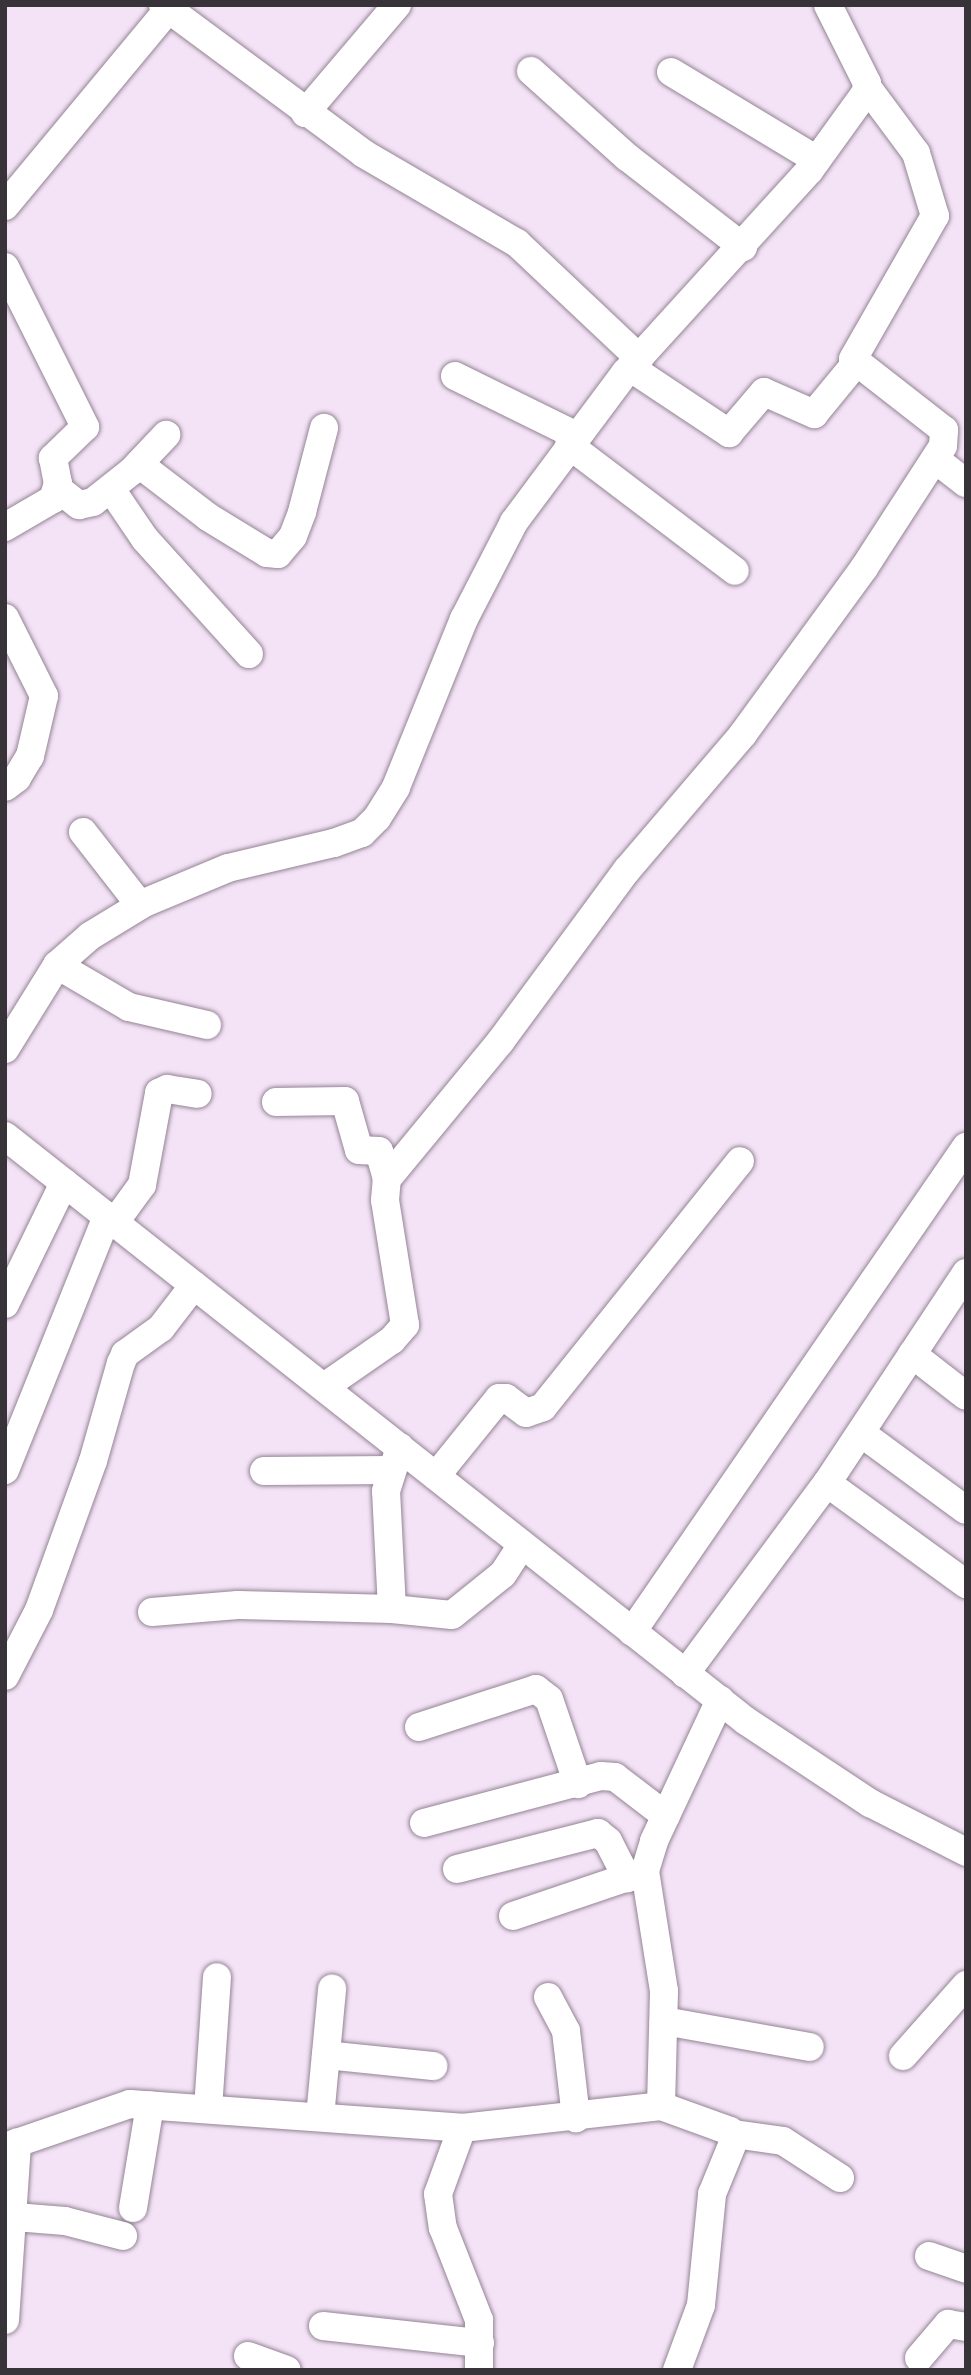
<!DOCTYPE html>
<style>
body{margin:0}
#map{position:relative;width:971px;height:2375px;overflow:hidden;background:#f4e3f6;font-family:"Source Sans 3",sans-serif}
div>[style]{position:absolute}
.roads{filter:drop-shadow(0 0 2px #938495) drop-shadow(0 0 2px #938495)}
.minor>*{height:28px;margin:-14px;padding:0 14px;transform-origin:14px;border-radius:14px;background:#fff}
span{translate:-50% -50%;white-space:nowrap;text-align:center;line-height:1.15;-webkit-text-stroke:7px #f4e3f6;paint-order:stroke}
.frame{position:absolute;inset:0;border:7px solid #383239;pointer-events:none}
</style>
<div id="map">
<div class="roads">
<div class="minor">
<i style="left:163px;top:5px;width:250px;rotate:36.5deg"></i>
<i style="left:364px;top:154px;width:177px;rotate:30.2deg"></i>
<i style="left:517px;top:243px;width:168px;rotate:43.3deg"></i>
<i style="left:531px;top:71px;width:129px;rotate:41.9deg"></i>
<i style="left:627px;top:157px;width:147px;rotate:37.8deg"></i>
<i style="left:671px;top:72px;width:170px;rotate:31.1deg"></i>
<i style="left:305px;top:113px;width:142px;rotate:-49.6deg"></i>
<i style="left:5px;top:206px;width:261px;rotate:-50.3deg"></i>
<i style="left:5px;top:267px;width:179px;rotate:63.4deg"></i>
<i style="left:85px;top:427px;width:45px;rotate:135.9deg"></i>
<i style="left:53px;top:458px;width:25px;rotate:79deg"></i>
<i style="left:58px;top:483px;width:17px;rotate:107deg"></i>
<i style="left:53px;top:499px;width:56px;rotate:149.7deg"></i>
<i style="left:631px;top:368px;width:118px;rotate:33.6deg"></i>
<i style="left:729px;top:433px;width:54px;rotate:-49.5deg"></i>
<i style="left:764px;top:392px;width:55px;rotate:23.7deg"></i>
<i style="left:814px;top:414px;width:65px;rotate:-50.6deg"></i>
<i style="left:455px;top:376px;width:136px;rotate:26.2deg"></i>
<i style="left:569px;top:445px;width:208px;rotate:37.2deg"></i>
<i style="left:935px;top:459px;width:39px;rotate:38deg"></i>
<i style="left:139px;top:464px;width:87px;rotate:37.5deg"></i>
<i style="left:208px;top:517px;width:69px;rotate:31.4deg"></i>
<i style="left:267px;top:553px;width:11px;rotate:5deg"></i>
<i style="left:278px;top:554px;width:23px;rotate:-50deg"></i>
<i style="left:293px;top:536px;width:26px;rotate:-69deg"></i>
<i style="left:302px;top:512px;width:87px;rotate:-75.3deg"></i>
<i style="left:57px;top:488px;width:28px;rotate:38deg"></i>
<i style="left:79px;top:505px;width:14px;rotate:-12deg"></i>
<i style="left:93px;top:502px;width:50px;rotate:-38.5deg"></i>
<i style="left:132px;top:471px;width:50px;rotate:-46.6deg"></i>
<i style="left:111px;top:489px;width:60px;rotate:55.8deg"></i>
<i style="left:145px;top:539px;width:155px;rotate:47.9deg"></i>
<i style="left:5px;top:618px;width:87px;rotate:63.4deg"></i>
<i style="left:44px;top:696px;width:62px;rotate:103.1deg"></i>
<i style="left:30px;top:756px;width:26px;rotate:121deg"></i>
<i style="left:17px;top:778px;width:15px;rotate:143deg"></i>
<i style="left:83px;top:832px;width:93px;rotate:52deg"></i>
<i style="left:57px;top:965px;width:83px;rotate:30.3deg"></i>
<i style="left:129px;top:1007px;width:80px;rotate:13deg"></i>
<i style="left:5px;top:1049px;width:99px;rotate:-58.2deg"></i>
<i style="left:57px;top:965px;width:44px;rotate:-41.3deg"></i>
<i style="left:90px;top:936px;width:63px;rotate:-31.4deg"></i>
<i style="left:144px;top:903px;width:91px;rotate:-22.6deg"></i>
<i style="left:228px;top:868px;width:109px;rotate:-13.3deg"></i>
<i style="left:334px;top:843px;width:30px;rotate:-20deg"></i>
<i style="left:362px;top:833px;width:21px;rotate:-45deg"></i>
<i style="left:377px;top:818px;width:36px;rotate:-58deg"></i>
<i style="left:396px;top:787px;width:181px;rotate:-68deg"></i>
<i style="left:464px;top:619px;width:109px;rotate:-62.7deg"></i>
<i style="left:514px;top:522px;width:186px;rotate:-53.3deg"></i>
<i style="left:625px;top:373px;width:273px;rotate:-47.7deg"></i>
<i style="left:809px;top:171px;width:97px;rotate:-54.2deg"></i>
<i style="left:866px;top:92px;width:9px;rotate:-84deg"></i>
<i style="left:867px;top:83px;width:87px;rotate:-116.6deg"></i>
<i style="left:276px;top:1102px;width:69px;rotate:-0.8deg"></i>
<i style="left:345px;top:1101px;width:51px;rotate:74.1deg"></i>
<i style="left:359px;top:1150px;width:20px;rotate:3deg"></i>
<i style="left:379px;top:1151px;width:29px;rotate:74deg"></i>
<i style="left:5px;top:1136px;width:944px;rotate:38.29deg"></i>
<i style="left:746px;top:1721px;width:149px;rotate:33.5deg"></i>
<i style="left:870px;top:1803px;width:108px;rotate:27deg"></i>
<i style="left:115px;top:1222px;width:46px;rotate:-53.9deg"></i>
<i style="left:142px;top:1185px;width:94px;rotate:-79.5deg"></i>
<i style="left:159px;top:1093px;width:9px;rotate:-27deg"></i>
<i style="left:167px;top:1089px;width:31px;rotate:9deg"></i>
<i style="left:5px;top:1304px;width:135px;rotate:-64deg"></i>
<i style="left:912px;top:1354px;width:68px;rotate:37.9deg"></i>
<i style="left:324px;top:1387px;width:83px;rotate:-34.7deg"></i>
<i style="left:392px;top:1340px;width:20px;rotate:-49deg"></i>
<i style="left:405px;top:1325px;width:127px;rotate:-99.1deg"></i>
<i style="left:385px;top:1200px;width:21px;rotate:-85deg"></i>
<i style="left:387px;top:1179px;width:178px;rotate:-50.5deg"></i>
<i style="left:500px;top:1042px;width:214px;rotate:-53.6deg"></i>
<i style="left:627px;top:870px;width:179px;rotate:-49.5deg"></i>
<i style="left:743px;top:734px;width:205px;rotate:-53.9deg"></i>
<i style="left:864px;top:568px;width:145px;rotate:-57.1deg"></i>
<i style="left:943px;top:446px;width:16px;rotate:-86deg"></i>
<i style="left:944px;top:430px;width:115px;rotate:-142deg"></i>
<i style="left:853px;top:359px;width:165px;rotate:-60.2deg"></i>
<i style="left:935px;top:216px;width:66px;rotate:-106.8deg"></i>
<i style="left:916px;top:153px;width:82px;rotate:-126.6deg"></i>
<i style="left:861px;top:1433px;width:130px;rotate:36.3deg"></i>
<i style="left:5px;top:1470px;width:274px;rotate:-68.1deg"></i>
<i style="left:264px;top:1471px;width:127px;rotate:-0.5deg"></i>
<i style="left:436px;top:1476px;width:100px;rotate:-51.1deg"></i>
<i style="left:499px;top:1398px;width:7px"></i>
<i style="left:506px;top:1398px;width:25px;rotate:37deg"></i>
<i style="left:526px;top:1413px;width:18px;rotate:-19deg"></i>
<i style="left:543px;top:1407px;width:315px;rotate:-51.3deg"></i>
<i style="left:827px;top:1483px;width:172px;rotate:36deg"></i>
<i style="left:392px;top:1609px;width:118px;rotate:-92.9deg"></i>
<i style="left:386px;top:1491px;width:46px;rotate:-72.3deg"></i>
<i style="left:152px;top:1612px;width:86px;rotate:-4.7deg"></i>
<i style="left:238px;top:1605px;width:154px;rotate:1.5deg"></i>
<i style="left:392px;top:1609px;width:60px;rotate:5.7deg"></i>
<i style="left:452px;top:1615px;width:65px;rotate:-38.8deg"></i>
<i style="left:503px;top:1574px;width:35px;rotate:-57deg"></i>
<i style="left:632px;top:1632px;width:589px;rotate:-55.45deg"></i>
<i style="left:685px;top:1674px;width:238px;rotate:-53.4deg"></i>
<i style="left:827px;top:1483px;width:252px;rotate:-56.5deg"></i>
<i style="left:5px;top:1676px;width:74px;rotate:-62.7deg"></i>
<i style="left:39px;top:1610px;width:158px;rotate:-70.1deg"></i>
<i style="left:93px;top:1461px;width:102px;rotate:-74.1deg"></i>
<i style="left:121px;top:1363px;width:10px;rotate:-66deg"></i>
<i style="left:125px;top:1354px;width:44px;rotate:-35.8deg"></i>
<i style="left:161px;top:1328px;width:54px;rotate:-52.5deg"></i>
<i style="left:419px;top:1727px;width:123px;rotate:-18deg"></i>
<i style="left:536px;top:1689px;width:16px;rotate:38deg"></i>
<i style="left:549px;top:1699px;width:90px;rotate:71.2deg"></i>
<i style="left:424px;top:1823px;width:183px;rotate:-14.9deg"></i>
<i style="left:601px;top:1776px;width:14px;rotate:4deg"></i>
<i style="left:615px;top:1777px;width:64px;rotate:37.4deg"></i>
<i style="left:457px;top:1869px;width:146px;rotate:-14.3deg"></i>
<i style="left:598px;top:1833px;width:13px;rotate:39deg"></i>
<i style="left:608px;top:1841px;width:42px;rotate:62.8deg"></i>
<i style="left:513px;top:1916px;width:137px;rotate:-18.7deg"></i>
<i style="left:548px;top:1997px;width:38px;rotate:62deg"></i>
<i style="left:566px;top:2031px;width:88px;rotate:83.4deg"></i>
<i style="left:664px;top:2021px;width:148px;rotate:10.1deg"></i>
<i style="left:326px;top:2055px;width:108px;rotate:5.9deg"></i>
<i style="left:903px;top:2056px;width:95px;rotate:-48.4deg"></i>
<i style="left:208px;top:2109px;width:132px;rotate:-86.1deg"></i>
<i style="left:320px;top:2117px;width:129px;rotate:-84.6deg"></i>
<i style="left:462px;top:2128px;width:70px;rotate:110deg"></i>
<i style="left:438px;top:2194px;width:34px;rotate:82deg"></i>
<i style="left:443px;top:2228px;width:99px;rotate:68.6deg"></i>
<i style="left:479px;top:2320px;width:50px;rotate:90deg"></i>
<i style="left:734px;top:2134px;width:49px;rotate:8.1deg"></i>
<i style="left:783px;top:2141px;width:68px;rotate:33deg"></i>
<i style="left:5px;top:2147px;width:132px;rotate:-19deg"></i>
<i style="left:130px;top:2104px;width:333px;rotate:4.1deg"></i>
<i style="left:462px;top:2128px;width:200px;rotate:-6.3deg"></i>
<i style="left:133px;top:2208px;width:104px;rotate:-80.6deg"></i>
<i style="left:15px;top:2217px;width:50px;rotate:4.6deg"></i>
<i style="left:65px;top:2221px;width:60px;rotate:14.5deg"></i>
<i style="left:929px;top:2256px;width:39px;rotate:19deg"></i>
<i style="left:5px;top:2320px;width:178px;rotate:-86.1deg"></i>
<i style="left:323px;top:2326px;width:158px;rotate:6.2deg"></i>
<i style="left:248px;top:2356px;width:41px;rotate:19.7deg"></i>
<i style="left:919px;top:2358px;width:45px;rotate:-49.5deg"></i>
<i style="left:948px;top:2324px;width:18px;rotate:9deg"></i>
<i style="left:677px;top:2370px;width:69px;rotate:-69.7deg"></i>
<i style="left:701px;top:2305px;width:112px;rotate:-84.3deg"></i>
<i style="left:712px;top:2194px;width:61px;rotate:-67.7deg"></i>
<i style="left:735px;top:2138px;width:9px;rotate:-126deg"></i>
<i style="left:730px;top:2131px;width:73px;rotate:-160.1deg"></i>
<i style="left:661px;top:2106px;width:115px;rotate:-88.5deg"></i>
<i style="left:664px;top:1991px;width:121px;rotate:-99deg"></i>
<i style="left:645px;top:1871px;width:31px;rotate:-73deg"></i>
<i style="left:654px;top:1841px;width:156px;rotate:-64.9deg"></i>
</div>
</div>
<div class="frame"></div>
</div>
